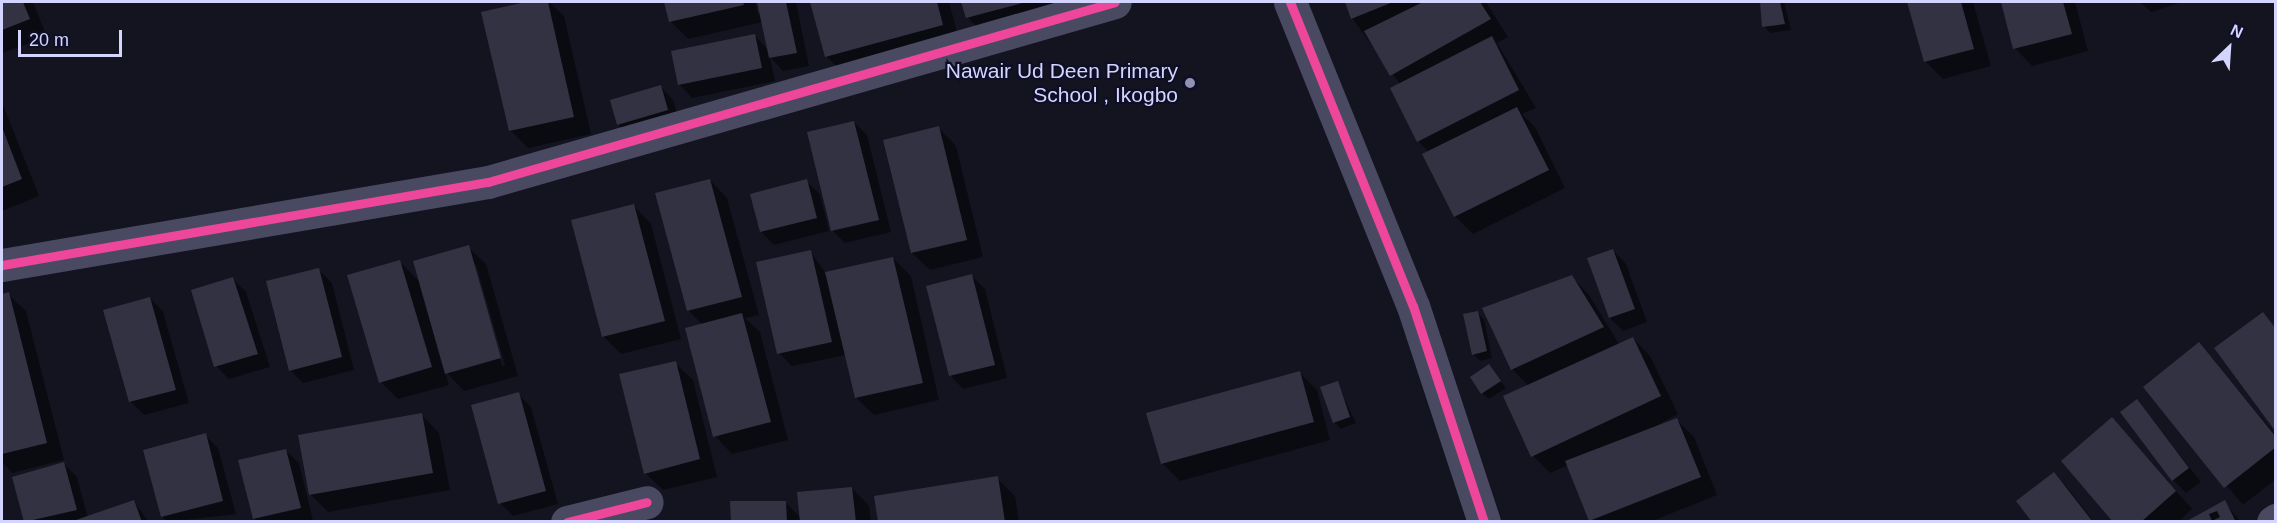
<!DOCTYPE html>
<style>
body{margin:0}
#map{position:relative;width:2277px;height:523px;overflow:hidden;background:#141421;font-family:Arial,sans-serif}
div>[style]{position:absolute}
.shadow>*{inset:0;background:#0007}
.building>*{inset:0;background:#323243}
.minor>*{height:33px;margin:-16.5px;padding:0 16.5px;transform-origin:16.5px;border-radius:16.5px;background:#494a62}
.cycleway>*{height:9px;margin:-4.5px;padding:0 4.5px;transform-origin:4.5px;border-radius:4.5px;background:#ed469a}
.dots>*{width:16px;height:16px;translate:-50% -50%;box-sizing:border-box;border:3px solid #0f0e27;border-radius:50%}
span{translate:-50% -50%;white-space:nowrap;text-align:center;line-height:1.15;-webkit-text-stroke:4.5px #0f0e27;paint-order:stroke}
.poi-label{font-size:21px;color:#d4d5ff}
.right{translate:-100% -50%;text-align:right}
.frame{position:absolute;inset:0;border:3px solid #d4d5ff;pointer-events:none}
.north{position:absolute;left:2199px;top:18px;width:60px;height:60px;-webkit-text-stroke:4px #0f0e27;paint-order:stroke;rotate:25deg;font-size:16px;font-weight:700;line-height:24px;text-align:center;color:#d4d5ff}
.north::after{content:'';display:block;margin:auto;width:21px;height:27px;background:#d4d5ff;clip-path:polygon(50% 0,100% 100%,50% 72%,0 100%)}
.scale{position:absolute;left:18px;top:30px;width:104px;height:27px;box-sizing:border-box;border:3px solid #d4d5ff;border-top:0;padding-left:8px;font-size:18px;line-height:21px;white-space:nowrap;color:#d4d5ff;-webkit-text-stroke:4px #0f0e27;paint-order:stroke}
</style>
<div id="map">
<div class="shadow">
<i style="clip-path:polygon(2px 2px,33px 2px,47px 37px,2px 53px)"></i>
<i style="clip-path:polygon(533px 2px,549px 2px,564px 16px,591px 134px,528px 148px,510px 130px,483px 13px)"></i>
<i style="clip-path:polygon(665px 2px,755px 2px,759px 17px,759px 2px,796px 2px,809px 66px,783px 71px,770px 57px,775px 81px,692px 98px,679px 84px,755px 36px,768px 50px,763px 22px,688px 39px,670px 21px)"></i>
<i style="clip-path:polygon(812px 2px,949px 2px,960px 43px,844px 74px,826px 56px)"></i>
<i style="clip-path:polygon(963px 2px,1113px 2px,985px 35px,967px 17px)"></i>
<i style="clip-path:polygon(1347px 2px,1486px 2px,1508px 37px,1497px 43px,1536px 108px,1522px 114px,1535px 127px,1565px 188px,1473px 234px,1455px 216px,1429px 152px,1418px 141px,1400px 84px,1352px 18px)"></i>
<i style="clip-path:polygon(1761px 2px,1784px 2px,1791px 30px,1770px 33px,1764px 26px)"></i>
<i style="clip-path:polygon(1909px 2px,1973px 2px,1991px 66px,1943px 79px,1925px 61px)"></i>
<i style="clip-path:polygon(2002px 2px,2075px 2px,2088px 51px,2032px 66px,2015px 48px)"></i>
<i style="clip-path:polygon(2140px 2px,2183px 2px,2151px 12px)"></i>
<i style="clip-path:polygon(660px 86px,673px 100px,680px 123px,631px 137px,618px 124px)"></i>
<i style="clip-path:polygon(2px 102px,39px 196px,2px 211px)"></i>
<i style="clip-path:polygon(854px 122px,867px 135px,891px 232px,845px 243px,832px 230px)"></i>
<i style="clip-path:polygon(939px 128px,956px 146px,983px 257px,930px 270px,912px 253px)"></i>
<i style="clip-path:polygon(710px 180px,727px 198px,759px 315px,745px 318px,760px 332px,788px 440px,732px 454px,715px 436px,703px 325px,688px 310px)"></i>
<i style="clip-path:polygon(806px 181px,820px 194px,829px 231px,774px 245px,761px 232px)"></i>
<i style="clip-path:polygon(634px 206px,651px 224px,681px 339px,621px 354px,603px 336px)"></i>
<i style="clip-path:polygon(evenodd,468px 247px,486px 264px,518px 376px,464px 391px,445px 371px,449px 385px,398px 399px,381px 382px,399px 261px,421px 283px,468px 247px,473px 265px,476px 265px,505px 365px,502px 366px,473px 265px)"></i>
<i style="clip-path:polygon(1613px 250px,1626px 264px,1647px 322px,1623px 331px,1610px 318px,1589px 259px)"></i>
<i style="clip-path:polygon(811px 252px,826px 274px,893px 258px,911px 276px,939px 400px,874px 415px,856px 398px,846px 355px,792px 366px,779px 353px)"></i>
<i style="clip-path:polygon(319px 270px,332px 283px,354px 370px,303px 383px,290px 370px)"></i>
<i style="clip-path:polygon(972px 276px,985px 289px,1007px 378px,963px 389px,950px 375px)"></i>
<i style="clip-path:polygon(1572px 277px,1589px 295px,1619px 344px,1633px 338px,1650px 356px,1678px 414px,1645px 432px,1677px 420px,1694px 437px,1717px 495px,1650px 522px,1592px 522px,1568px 465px,1550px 473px,1533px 456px,1529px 386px,1512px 369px)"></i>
<i style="clip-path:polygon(233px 279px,246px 292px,270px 367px,229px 379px,216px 366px)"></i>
<i style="clip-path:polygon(8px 294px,26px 311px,64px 460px,12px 473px,2px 462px,2px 295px)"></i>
<i style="clip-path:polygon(150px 298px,163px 312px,189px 403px,144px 415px,131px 402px,105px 311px)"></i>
<i style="clip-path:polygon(1477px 313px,1484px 319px,1492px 358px,1480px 361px,1473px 354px)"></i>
<i style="clip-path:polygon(2199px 344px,2276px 435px,2276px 479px,2243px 505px,2145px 387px)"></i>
<i style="clip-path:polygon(675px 363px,693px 380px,717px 477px,663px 490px,645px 473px)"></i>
<i style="clip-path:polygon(1489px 366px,1506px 388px,1489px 399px,1482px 393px)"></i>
<i style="clip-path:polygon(1299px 372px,1317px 390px,1330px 440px,1180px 481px,1162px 463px)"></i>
<i style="clip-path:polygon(1337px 383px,1356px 423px,1341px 429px,1334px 422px)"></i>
<i style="clip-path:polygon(518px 394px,531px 407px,558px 504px,513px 516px,500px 503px)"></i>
<i style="clip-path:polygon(2137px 401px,2201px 482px,2186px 493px,2173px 480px)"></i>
<i style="clip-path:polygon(422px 415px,439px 433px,450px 490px,328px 512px,310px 494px)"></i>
<i style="clip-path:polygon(2112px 419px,2192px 509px,2178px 522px,2115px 522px)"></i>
<i style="clip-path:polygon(205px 435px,218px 448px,236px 514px,167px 522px,162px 516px)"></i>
<i style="clip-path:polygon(285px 450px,299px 463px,313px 521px,258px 522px,254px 518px)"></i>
<i style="clip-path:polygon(64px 464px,77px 477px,88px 518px,134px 502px,149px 522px,26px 522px)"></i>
<i style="clip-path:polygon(2054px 474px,2067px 487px,2094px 522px,2034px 522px)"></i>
<i style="clip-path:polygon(997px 478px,1015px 496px,1019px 522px,879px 522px)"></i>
<i style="clip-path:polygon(852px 488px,869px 506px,871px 522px,732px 522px,786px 503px,802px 519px)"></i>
<i style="clip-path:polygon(2224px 502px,2241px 522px,2189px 522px)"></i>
</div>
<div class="building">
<i style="clip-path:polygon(2px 2px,23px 2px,30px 19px,2px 30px)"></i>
<i style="clip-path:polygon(526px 2px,548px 2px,574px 117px,509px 131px,481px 12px)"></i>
<i style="clip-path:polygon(664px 2px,743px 2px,744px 5px,669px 22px)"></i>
<i style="clip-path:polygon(757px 2px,786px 2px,797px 53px,769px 58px)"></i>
<i style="clip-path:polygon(810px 2px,937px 2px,943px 25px,825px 57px)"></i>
<i style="clip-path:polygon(961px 2px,1026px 2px,966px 18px)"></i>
<i style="clip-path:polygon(1345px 2px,1393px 2px,1351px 19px)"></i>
<i style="clip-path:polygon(1423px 2px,1480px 2px,1491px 19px,1390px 76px,1364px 31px)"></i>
<i style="clip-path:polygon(1760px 2px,1780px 2px,1785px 24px,1762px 27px)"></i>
<i style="clip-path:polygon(1907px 2px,1961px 2px,1974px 49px,1924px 62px)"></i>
<i style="clip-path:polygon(2001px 2px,2063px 2px,2072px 34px,2013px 49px)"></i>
<i style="clip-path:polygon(755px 34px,762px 68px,678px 85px,671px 51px)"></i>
<i style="clip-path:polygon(1492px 36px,1519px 90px,1417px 142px,1390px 88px)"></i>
<i style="clip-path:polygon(661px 85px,668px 110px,617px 125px,610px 100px)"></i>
<i style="clip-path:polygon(1517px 107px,1549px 170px,1454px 217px,1422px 154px)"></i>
<i style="clip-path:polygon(854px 121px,879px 220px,831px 231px,807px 132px)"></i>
<i style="clip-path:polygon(939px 126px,967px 240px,911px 253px,883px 140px)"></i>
<i style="clip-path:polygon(2px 127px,22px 179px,2px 187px)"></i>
<i style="clip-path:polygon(710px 179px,742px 297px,687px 311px,655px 193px)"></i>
<i style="clip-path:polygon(807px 179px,817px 218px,760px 232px,750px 194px)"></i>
<i style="clip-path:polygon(634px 204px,665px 321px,602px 337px,571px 220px)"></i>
<i style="clip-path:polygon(469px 245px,501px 358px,445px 374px,413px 261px)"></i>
<i style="clip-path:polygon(1613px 249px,1635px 309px,1609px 318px,1587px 258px)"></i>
<i style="clip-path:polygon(811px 250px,832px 342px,777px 354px,756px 262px)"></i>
<i style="clip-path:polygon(893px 257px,923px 383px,855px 398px,825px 272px)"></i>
<i style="clip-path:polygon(400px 260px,432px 367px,379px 383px,347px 275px)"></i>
<i style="clip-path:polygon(319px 268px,342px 357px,289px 371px,266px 281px)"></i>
<i style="clip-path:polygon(972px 274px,995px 365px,949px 376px,926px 286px)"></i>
<i style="clip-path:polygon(1572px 275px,1604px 327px,1511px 370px,1482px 308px)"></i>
<i style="clip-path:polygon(233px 277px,258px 354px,214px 367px,191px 290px)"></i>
<i style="clip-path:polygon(9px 292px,47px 443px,2px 454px,2px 294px)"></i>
<i style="clip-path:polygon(150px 297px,176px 390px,129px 402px,103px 310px)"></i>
<i style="clip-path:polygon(1478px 311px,1487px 351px,1472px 355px,1463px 314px)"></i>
<i style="clip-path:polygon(2263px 312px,2276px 329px,2276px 432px,2214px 348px)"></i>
<i style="clip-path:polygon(742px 313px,771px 422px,713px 437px,685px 328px)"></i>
<i style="clip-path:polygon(1633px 337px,1661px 396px,1531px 457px,1503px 396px)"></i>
<i style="clip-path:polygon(2199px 342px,2276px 437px,2276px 447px,2224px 488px,2143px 387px)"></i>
<i style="clip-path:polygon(676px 361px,700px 459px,644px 474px,619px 374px)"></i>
<i style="clip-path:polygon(1489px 364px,1501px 381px,1481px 394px,1470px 377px)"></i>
<i style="clip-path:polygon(1300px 371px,1314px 422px,1161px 464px,1146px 413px)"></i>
<i style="clip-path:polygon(1338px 381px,1350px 417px,1333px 423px,1320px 387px)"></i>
<i style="clip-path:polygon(519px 392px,546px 491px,498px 504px,471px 405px)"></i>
<i style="clip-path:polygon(2137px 399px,2189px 468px,2172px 481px,2120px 412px)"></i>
<i style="clip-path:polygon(422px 413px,433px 473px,309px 495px,298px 435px)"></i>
<i style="clip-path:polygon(2112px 417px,2176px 491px,2141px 522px,2113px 522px,2061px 461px)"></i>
<i style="clip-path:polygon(1677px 418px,1701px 477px,1589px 521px,1565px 461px)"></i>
<i style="clip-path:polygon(206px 433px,223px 501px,161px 517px,143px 450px)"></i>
<i style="clip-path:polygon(286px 449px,301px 508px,253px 519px,238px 460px)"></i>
<i style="clip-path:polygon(64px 462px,77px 510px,24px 522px,12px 477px)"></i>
<i style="clip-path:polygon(2054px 472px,2093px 522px,2032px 522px,2016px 501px)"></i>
<i style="clip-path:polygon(998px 476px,1005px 522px,878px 522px,874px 496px)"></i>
<i style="clip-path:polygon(852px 487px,856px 522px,800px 522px,797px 492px)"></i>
<i style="clip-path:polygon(134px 500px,142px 522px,73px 522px,73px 521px)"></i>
<i style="clip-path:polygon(evenodd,2225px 500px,2235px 520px,2185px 522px,2225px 500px,2217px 511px,2220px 517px,2212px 521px,2209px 514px,2217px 511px)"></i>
<i style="clip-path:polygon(730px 501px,786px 501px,787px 522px,731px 522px)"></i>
</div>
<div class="minor">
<i style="left:1290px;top:2px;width:328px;rotate:68deg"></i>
<i style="left:1413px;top:306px;width:227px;rotate:71.8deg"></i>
<i style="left:2px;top:265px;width:493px;rotate:-9.7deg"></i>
<i style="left:488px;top:182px;width:652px;rotate:-16.02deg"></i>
<i style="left:567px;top:522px;width:82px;rotate:-14deg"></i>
<i style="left:2273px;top:522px;width:4px;rotate:-34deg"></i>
</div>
<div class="cycleway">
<i style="left:1290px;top:2px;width:328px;rotate:68deg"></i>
<i style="left:1413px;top:306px;width:227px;rotate:71.8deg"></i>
<i style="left:2px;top:265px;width:493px;rotate:-9.7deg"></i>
<i style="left:488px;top:182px;width:652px;rotate:-16.02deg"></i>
<i style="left:567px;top:522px;width:82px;rotate:-14deg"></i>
</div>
<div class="dots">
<i style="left:1190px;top:83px;background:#9191b1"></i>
</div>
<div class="poi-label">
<span class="right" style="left:1178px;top:83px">Nawair Ud Deen Primary<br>School , Ikogbo</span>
</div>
<div class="frame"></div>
<div class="north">N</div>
<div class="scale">20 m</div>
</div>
